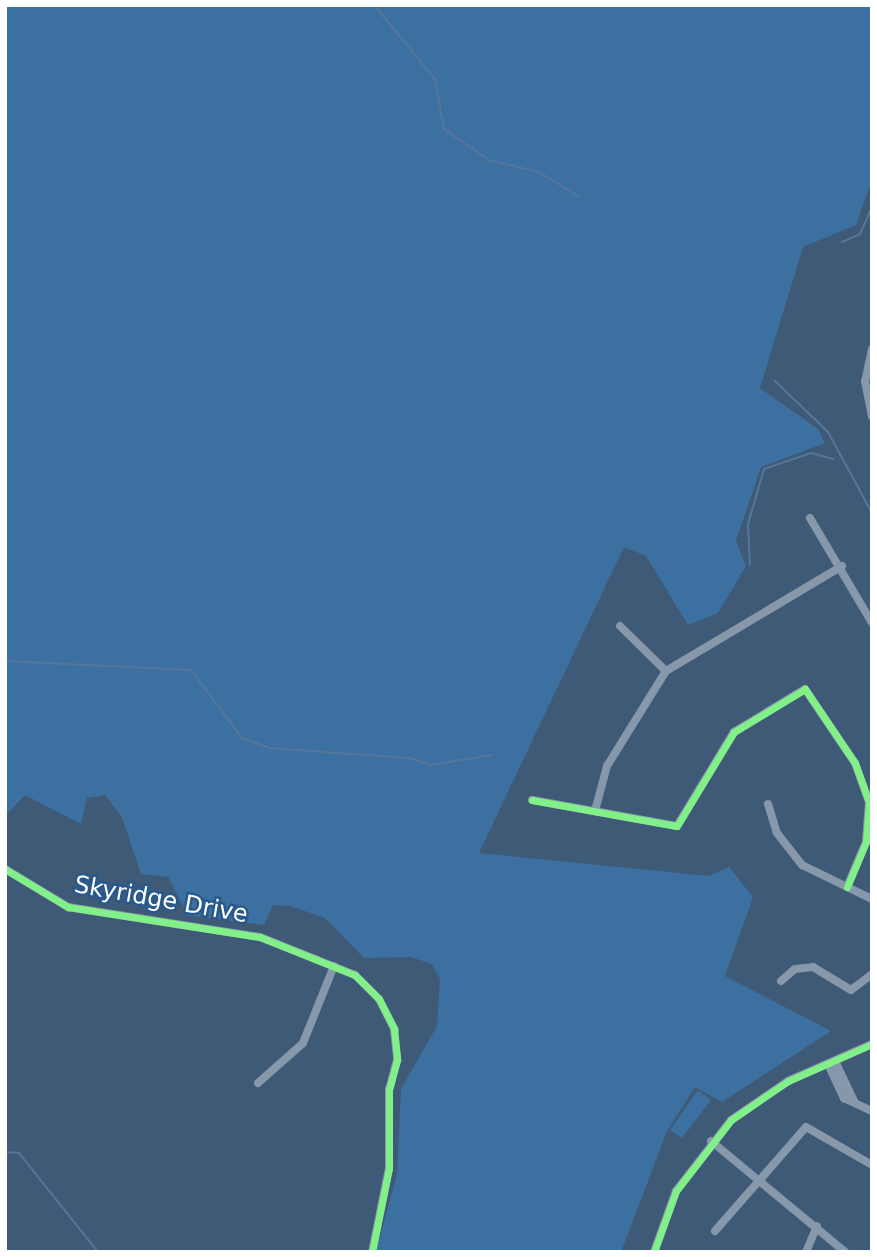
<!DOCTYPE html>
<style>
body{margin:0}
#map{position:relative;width:877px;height:1257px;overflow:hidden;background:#3f5a76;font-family:"DejaVu Sans",sans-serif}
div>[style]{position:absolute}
.green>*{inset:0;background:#3c70a1}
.stream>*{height:2px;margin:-1px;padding:0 1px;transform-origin:1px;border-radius:1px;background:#567699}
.minor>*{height:8px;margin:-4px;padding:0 4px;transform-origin:4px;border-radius:4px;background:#8698a9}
.cycleway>*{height:7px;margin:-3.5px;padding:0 3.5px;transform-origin:3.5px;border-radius:3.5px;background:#82f089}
span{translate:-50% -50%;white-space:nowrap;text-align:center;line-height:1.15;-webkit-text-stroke:5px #28598c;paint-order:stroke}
.street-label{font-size:24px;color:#fff}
.frame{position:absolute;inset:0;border:7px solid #fff;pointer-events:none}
</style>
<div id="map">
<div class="green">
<i style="clip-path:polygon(5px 5px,872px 5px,872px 179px,856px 225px,803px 247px,760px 388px,818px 429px,825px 443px,761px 467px,736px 541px,746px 566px,718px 613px,688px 625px,646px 556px,624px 547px,479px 853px,709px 876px,729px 867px,753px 897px,725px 976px,831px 1031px,722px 1102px,695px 1087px,667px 1131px,621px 1252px,376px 1252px,397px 1174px,401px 1089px,437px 1026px,440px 979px,432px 964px,411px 957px,364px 958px,325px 918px,290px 906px,273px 905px,264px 925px,188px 915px,168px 877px,141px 874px,122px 817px,105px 795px,87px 798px,81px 824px,25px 795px,5px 816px)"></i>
<i style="clip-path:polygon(698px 1090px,711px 1100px,682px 1138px,670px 1130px)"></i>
</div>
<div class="stream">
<i style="left:374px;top:5px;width:96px;rotate:50.5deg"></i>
<i style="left:435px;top:79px;width:51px;rotate:79.8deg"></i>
<i style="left:444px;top:129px;width:55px;rotate:34.6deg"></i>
<i style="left:489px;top:160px;width:51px;rotate:13.5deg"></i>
<i style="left:539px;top:172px;width:46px;rotate:31.6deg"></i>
<i style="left:842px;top:242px;width:20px;rotate:-24deg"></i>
<i style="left:860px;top:234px;width:30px;rotate:-66deg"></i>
<i style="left:775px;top:381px;width:74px;rotate:43.9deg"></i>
<i style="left:828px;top:432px;width:92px;rotate:61.5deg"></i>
<i style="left:750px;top:565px;width:41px;rotate:-92.8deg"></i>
<i style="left:748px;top:524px;width:57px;rotate:-73.8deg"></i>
<i style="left:764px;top:469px;width:50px;rotate:-18.8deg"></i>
<i style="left:811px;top:453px;width:23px;rotate:15deg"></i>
<i style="left:5px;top:661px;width:186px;rotate:2.8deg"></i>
<i style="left:191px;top:670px;width:85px;rotate:53.1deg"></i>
<i style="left:242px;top:738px;width:29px;rotate:20deg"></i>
<i style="left:269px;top:748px;width:140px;rotate:4.1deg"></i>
<i style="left:409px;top:758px;width:23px;rotate:18deg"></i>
<i style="left:431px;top:765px;width:62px;rotate:-9.3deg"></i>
<i style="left:5px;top:1152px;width:14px;rotate:4deg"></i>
<i style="left:19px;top:1153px;width:127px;rotate:51.4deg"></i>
</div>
<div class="minor">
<i style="left:872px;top:349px;width:33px;rotate:102deg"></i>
<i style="left:865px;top:381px;width:36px;rotate:79deg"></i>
<i style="left:810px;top:518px;width:122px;rotate:59.4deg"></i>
<i style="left:620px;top:626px;width:64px;rotate:44.4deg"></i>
<i style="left:532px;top:800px;width:147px;rotate:10.2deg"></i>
<i style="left:677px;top:826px;width:110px;rotate:-58.8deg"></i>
<i style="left:734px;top:732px;width:83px;rotate:-31.2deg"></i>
<i style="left:805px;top:689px;width:89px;rotate:56deg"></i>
<i style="left:855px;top:763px;width:41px;rotate:70.3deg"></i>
<i style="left:869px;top:802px;width:40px;rotate:94.3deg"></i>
<i style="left:866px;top:842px;width:49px;rotate:112.9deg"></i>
<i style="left:768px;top:804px;width:30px;rotate:73deg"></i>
<i style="left:777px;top:833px;width:41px;rotate:52deg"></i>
<i style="left:802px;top:865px;width:78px;rotate:25.9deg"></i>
<i style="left:595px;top:811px;width:47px;rotate:-75.1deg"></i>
<i style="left:607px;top:766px;width:112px;rotate:-58.2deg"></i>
<i style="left:666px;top:671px;width:205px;rotate:-30.8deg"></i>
<i style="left:5px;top:869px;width:74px;rotate:31.1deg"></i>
<i style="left:68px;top:907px;width:194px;rotate:8.9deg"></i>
<i style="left:260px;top:937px;width:102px;rotate:21.8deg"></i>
<i style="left:355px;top:975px;width:34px;rotate:45deg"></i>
<i style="left:379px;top:999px;width:34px;rotate:63deg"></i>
<i style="left:394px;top:1029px;width:31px;rotate:84deg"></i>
<i style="left:397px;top:1060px;width:30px;rotate:105deg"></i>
<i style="left:389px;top:1089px;width:79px;rotate:90deg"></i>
<i style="left:389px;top:1168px;width:86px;rotate:101.4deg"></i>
<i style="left:781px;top:981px;width:18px;rotate:-41deg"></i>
<i style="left:795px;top:969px;width:18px;rotate:-6deg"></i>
<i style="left:813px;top:967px;width:44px;rotate:31.2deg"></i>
<i style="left:851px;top:990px;width:26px;rotate:-37deg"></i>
<i style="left:835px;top:1061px;width:44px;rotate:64.6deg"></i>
<i style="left:828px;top:1064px;width:38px;rotate:65deg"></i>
<i style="left:844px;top:1098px;width:31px;rotate:25deg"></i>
<i style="left:258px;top:1083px;width:60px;rotate:-41.6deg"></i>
<i style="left:303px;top:1043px;width:83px;rotate:-68.1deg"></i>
<i style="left:711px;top:1141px;width:174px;rotate:39.6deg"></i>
<i style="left:715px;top:1231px;width:138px;rotate:-48.8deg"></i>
<i style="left:806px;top:1127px;width:76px;rotate:29.9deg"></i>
<i style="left:654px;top:1252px;width:65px;rotate:-70.2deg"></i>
<i style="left:676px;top:1191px;width:90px;rotate:-52.2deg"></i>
<i style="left:731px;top:1120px;width:69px;rotate:-34.4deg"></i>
<i style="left:788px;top:1081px;width:92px;rotate:-23.8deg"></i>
<i style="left:806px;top:1252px;width:28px;rotate:-67deg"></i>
</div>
<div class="cycleway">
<i style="left:532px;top:800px;width:147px;rotate:10.2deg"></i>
<i style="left:677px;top:826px;width:110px;rotate:-58.8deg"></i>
<i style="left:734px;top:732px;width:83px;rotate:-31.2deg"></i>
<i style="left:805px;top:689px;width:89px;rotate:56deg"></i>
<i style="left:855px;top:763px;width:41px;rotate:70.3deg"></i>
<i style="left:869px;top:802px;width:40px;rotate:94.3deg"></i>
<i style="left:866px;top:842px;width:49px;rotate:112.9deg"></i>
<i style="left:5px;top:869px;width:74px;rotate:31.1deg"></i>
<i style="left:68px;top:907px;width:194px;rotate:8.9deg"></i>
<i style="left:260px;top:937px;width:102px;rotate:21.8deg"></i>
<i style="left:355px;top:975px;width:34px;rotate:45deg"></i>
<i style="left:379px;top:999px;width:34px;rotate:63deg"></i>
<i style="left:394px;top:1029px;width:31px;rotate:84deg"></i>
<i style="left:397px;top:1060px;width:30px;rotate:105deg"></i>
<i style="left:389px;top:1089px;width:79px;rotate:90deg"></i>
<i style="left:389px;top:1168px;width:86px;rotate:101.4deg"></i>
<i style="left:654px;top:1252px;width:65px;rotate:-70.2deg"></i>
<i style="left:676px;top:1191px;width:90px;rotate:-52.2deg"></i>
<i style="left:731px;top:1120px;width:69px;rotate:-34.4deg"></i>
<i style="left:788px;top:1081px;width:92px;rotate:-23.8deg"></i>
</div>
<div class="street-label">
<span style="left:161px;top:900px;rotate:10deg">Skyridge Drive</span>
</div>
<div class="frame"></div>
</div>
